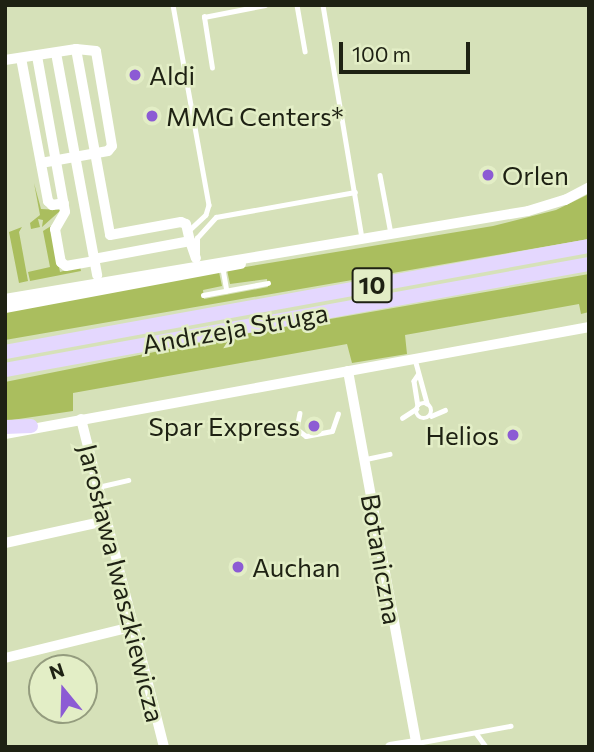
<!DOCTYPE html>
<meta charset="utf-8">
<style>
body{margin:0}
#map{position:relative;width:594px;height:752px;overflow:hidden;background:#d6e1b9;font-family:Commissioner,sans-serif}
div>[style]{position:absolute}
.green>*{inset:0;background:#aabe5e}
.lane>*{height:4.5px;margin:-2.25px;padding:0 2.25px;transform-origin:2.25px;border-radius:2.25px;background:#fff}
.lane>.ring{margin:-2.25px;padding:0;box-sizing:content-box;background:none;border:4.5px solid #fff;border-radius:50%}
.street>*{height:10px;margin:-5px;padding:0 5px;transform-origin:5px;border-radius:5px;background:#fff}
.primary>*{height:14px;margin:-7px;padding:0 7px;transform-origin:7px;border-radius:7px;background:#e4d7fe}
.dots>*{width:19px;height:19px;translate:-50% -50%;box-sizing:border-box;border:4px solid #e3eec6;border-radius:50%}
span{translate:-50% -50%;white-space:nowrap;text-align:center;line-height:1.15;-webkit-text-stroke:5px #e3eec6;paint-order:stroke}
.shield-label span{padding:2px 5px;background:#e3eec6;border:2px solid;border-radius:5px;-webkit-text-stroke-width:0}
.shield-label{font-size:24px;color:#1e2113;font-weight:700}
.poi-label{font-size:26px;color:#1e2113}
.left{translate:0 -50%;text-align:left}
.right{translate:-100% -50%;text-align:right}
.street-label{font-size:26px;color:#1e2113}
.frame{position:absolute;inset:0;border:7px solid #1e2113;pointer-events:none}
.north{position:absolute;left:28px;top:654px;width:70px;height:70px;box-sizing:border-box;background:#e3eec6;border:2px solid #949c7e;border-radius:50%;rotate:341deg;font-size:19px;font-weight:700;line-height:28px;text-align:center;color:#1e2113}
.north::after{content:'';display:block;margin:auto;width:24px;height:32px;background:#8c5bd4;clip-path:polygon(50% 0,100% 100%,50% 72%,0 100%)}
.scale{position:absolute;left:339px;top:42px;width:131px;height:32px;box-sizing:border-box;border:4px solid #1e2113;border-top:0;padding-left:9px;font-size:21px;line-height:24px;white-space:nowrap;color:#1e2113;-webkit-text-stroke:5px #e3eec6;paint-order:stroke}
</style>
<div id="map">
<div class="green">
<i style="clip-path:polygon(34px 183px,41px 209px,61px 210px,42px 227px,43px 220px,38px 219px,40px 227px,31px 229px,30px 223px,40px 215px)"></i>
<i style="clip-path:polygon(589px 194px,589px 239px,5px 340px,5px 311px,219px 272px,222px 286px,203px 290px,204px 299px,268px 287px,267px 279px,230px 284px,227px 270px,493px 226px,556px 210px)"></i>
<i style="clip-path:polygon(51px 226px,60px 272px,80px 266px,81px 271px,30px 281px,28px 272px,50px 267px,43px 231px)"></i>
<i style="clip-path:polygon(22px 227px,19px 232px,28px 281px,19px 283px,9px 232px)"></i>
<i style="clip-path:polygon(589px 274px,589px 312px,581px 314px,579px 304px,405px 335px,407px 354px,352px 363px,347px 344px,73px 393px,73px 411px,5px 421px,5px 382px,244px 334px)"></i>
</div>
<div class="lane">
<i style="left:173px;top:5px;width:203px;rotate:79.8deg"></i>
<i style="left:209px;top:205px;width:10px;rotate:107deg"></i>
<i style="left:206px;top:215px;width:23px;rotate:137deg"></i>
<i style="left:297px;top:5px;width:47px;rotate:80.1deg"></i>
<i style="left:323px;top:5px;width:236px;rotate:80.5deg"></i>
<i style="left:212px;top:68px;width:52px;rotate:-98.9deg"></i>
<i style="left:204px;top:17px;width:62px;rotate:-11.1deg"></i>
<i style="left:380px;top:175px;width:60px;rotate:79.4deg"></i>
<i style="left:197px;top:253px;width:15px;rotate:-90deg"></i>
<i style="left:197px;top:238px;width:28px;rotate:-48deg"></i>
<i style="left:216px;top:217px;width:141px;rotate:-10.2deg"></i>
<i style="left:223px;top:269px;width:22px;rotate:80deg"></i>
<i style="left:203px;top:295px;width:66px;rotate:-10.5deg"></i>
<i style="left:415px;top:359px;width:46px;rotate:74.7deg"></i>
<i style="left:418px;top:375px;width:7px;rotate:124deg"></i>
<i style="left:414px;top:381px;width:24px;rotate:81deg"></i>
<i class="ring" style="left:416px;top:403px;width:11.5px;height:11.5px"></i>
<i style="left:300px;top:413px;width:16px;rotate:101deg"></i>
<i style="left:297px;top:429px;width:11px;rotate:38deg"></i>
<i style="left:306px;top:436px;width:26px;rotate:-11deg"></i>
<i style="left:332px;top:431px;width:18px;rotate:-71deg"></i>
<i style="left:431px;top:416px;width:15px;rotate:-23deg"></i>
<i style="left:402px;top:418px;width:17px;rotate:-33deg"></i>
<i style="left:366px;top:459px;width:24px;rotate:-12deg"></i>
<i style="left:98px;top:487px;width:31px;rotate:-13deg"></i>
<i style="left:476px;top:733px;width:17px;rotate:54deg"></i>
<i style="left:417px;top:743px;width:95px;rotate:-10.4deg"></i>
</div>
<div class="street">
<i style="left:56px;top:53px;width:226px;rotate:79.5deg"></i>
<i style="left:37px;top:56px;width:158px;rotate:79.8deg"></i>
<i style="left:65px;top:212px;width:20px;rotate:120deg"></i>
<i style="left:55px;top:229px;width:34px;rotate:80deg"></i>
<i style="left:61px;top:262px;width:6px;rotate:39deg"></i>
<i style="left:66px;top:266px;width:28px;rotate:-10deg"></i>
<i style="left:21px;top:58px;width:146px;rotate:79.3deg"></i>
<i style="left:48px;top:201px;width:6px;rotate:45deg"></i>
<i style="left:52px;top:205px;width:12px;rotate:-9deg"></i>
<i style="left:5px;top:60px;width:72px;rotate:-8.8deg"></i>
<i style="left:76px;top:49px;width:189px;rotate:79.6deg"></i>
<i style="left:110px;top:235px;width:72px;rotate:-10.4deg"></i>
<i style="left:181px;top:222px;width:5px;rotate:22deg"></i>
<i style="left:186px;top:224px;width:17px;rotate:77deg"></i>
<i style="left:41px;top:163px;width:68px;rotate:-10.2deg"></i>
<i style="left:108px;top:151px;width:6px;rotate:-51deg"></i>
<i style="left:112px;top:146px;width:96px;rotate:-99.6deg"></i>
<i style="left:96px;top:51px;width:20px;rotate:-174deg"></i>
<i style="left:94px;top:259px;width:98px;rotate:-10.6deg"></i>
<i style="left:190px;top:241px;width:18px;rotate:71deg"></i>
<i style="left:5px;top:299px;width:530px;rotate:-9.55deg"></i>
<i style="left:528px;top:211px;width:39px;rotate:-17deg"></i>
<i style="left:565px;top:200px;width:27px;rotate:-28deg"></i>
<i style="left:5px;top:308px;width:240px;rotate:-10.6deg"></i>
<i style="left:348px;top:371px;width:382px;rotate:79.6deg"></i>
<i style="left:81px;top:419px;width:338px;rotate:75.8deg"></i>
<i style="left:5px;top:434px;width:594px;rotate:-10.38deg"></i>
<i style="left:5px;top:543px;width:102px;rotate:-12.4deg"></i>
<i style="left:5px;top:658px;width:130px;rotate:-13.8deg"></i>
<i style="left:390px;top:747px;width:26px;rotate:-9deg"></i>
</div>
<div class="primary">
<i style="left:5px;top:352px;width:594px;rotate:-10.29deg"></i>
<i style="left:5px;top:370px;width:594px;rotate:-10.29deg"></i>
<i style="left:5px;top:427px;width:26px;rotate:-2deg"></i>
</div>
<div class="dots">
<i style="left:135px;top:75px;background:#8c5bd4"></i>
<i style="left:152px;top:116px;background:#8c5bd4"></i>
<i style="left:488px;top:175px;background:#8c5bd4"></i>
<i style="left:314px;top:426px;background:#8c5bd4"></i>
<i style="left:513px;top:435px;background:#8c5bd4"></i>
<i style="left:238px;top:567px;background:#8c5bd4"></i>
</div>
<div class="shield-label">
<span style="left:372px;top:285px">10</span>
</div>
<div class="poi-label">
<span class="left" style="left:149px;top:75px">Aldi</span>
<span class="left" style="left:166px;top:116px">MMG Centers*</span>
<span class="left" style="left:502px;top:175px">Orlen</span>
<span class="right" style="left:300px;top:426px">Spar Express</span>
<span class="right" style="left:499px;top:435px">Helios</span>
<span class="left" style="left:252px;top:567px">Auchan</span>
</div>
<div class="street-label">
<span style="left:235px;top:328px;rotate:-10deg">Andrzeja Struga</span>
<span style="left:382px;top:559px;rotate:80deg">Botaniczna</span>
<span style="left:122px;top:583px;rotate:76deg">Jarosława Iwaszkiewicza</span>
</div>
<div class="frame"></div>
<div class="north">N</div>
<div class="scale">100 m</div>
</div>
